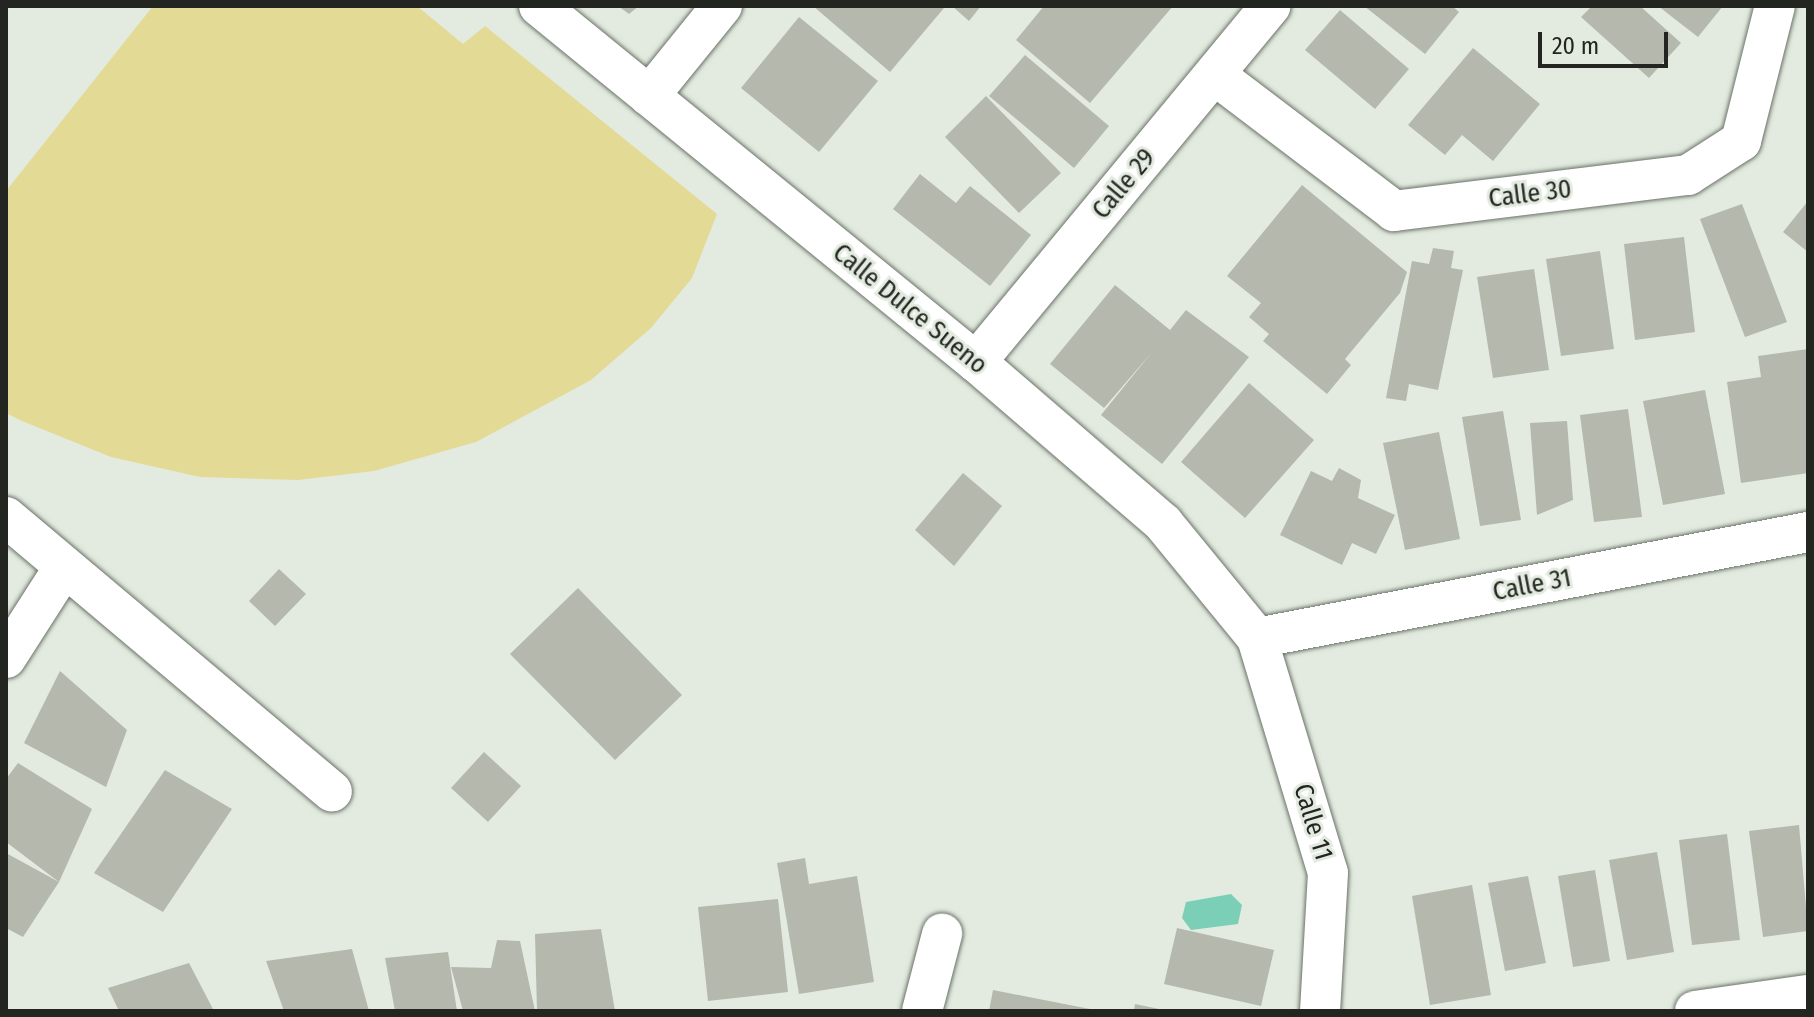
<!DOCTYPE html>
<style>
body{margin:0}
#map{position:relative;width:1814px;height:1017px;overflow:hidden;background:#e3ebe0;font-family:"Fira Sans Condensed",sans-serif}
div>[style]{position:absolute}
.green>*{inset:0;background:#e3da96}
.water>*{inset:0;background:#7ccfb7}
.building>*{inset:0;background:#b5b8ac}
.roads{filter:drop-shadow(0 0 2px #6b7369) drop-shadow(0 0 2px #6b7369)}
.minor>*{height:40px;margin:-20px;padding:0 20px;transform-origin:20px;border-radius:20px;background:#fff}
span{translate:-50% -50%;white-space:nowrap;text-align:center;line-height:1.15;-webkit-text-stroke:6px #e3ebe0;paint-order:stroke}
.street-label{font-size:26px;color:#222520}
.frame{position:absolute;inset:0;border:8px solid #222520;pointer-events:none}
.scale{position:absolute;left:1538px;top:32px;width:130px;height:36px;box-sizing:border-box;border:4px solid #222520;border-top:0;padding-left:10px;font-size:24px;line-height:28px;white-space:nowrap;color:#222520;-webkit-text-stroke:6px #e3ebe0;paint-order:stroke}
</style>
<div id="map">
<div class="green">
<i style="clip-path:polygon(153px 6px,417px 6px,463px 44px,485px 26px,717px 214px,692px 278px,651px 328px,591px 380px,476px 442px,374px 471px,298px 480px,200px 477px,111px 457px,22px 421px,6px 413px,6px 191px)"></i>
</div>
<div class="water">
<i style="clip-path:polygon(1231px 894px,1242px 905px,1238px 924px,1191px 930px,1182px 918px,1186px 902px)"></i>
</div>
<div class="building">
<i style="clip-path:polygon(618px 6px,639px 6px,629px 14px)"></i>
<i style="clip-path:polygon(813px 6px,941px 6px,944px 8px,890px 72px)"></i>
<i style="clip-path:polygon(952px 6px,981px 6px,969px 21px)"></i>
<i style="clip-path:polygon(1044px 6px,1173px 6px,1090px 103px,1016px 40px)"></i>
<i style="clip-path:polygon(1364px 6px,1452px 6px,1459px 12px,1425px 54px)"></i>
<i style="clip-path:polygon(1592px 6px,1640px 6px,1681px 43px,1649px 78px,1581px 17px)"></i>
<i style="clip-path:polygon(1658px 6px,1723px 6px,1698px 37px)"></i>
<i style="clip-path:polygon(1340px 10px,1409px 69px,1375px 109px,1305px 50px)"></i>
<i style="clip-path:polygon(799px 17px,878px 81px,819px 152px,741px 88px)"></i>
<i style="clip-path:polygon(1473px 48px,1540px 104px,1493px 161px,1462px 135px,1445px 155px,1408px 125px)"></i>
<i style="clip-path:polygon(1025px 55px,1109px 126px,1074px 168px,989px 96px)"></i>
<i style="clip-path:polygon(986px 96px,1061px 173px,1019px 213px,945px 137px)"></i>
<i style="clip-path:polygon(920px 174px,956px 203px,970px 186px,1031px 235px,990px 286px,893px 209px)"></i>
<i style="clip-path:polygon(1302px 185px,1407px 272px,1400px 293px,1345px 359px,1351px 365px,1327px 394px,1263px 341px,1269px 334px,1249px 317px,1261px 303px,1227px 276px)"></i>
<i style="clip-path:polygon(1808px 201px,1808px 252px,1783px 232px)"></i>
<i style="clip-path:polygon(1742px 204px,1787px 322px,1745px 337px,1700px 219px)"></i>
<i style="clip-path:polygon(1684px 237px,1695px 332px,1635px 340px,1624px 244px)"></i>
<i style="clip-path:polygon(1433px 248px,1454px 251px,1451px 268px,1463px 270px,1438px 390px,1409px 384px,1406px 401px,1386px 398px,1412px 261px,1429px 264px)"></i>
<i style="clip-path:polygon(1600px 251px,1614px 349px,1561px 356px,1546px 259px)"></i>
<i style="clip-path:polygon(1534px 269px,1549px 370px,1493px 378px,1477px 277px)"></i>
<i style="clip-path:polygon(1115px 285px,1170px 330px,1186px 310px,1249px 357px,1162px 464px,1101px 415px,1152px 352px,1104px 408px,1050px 364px)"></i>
<i style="clip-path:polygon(1808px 349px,1808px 473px,1741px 483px,1727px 382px,1761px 377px,1758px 356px)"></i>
<i style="clip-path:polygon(1249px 383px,1314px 440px,1245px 518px,1181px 462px)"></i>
<i style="clip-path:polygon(1705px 390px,1725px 494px,1663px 505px,1643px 401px)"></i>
<i style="clip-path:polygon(1628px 409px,1642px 517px,1594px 522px,1580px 415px)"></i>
<i style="clip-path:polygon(1503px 411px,1521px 520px,1480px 526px,1462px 417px)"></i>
<i style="clip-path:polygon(1567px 421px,1573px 500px,1537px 515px,1530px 423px)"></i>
<i style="clip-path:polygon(1439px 432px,1460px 539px,1405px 550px,1383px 443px)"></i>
<i style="clip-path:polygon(1339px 468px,1361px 480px,1358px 498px,1395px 515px,1376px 554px,1352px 543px,1342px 565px,1280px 535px,1311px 471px,1332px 481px)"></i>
<i style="clip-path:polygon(963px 473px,1002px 506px,954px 566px,915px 530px)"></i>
<i style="clip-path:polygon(279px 569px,306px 594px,275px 626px,249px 601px)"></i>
<i style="clip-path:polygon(578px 588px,682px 695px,615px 760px,510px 654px)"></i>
<i style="clip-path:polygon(60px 671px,127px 730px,106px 787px,24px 743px)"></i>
<i style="clip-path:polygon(484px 752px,521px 786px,488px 822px,451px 788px)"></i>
<i style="clip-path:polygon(18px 763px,92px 809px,59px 882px,6px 842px,6px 779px)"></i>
<i style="clip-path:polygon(165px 770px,232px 809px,163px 912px,94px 873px)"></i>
<i style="clip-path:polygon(1799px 825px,1808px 931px,1763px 937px,1749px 831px)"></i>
<i style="clip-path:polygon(1727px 834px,1740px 940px,1692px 945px,1679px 840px)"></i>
<i style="clip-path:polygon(1657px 852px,1674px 952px,1627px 960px,1609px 860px)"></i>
<i style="clip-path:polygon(6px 853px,59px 882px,23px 937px,6px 928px)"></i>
<i style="clip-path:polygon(805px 858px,809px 884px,857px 876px,874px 982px,799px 994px,777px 863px)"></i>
<i style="clip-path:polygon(1595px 870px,1610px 961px,1573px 967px,1558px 876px)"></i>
<i style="clip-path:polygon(1528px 876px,1546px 963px,1505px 971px,1488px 883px)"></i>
<i style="clip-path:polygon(1472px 885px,1491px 995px,1430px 1005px,1412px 896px)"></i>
<i style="clip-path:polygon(778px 899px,788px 992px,708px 1001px,698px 907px)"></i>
<i style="clip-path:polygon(1177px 928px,1274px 950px,1261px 1006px,1164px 984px)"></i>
<i style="clip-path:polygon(601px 929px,615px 1011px,537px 1011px,535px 934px)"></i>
<i style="clip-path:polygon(497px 940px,520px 941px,535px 1011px,463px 1011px,451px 967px,491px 968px)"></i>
<i style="clip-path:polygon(352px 949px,369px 1011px,284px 1011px,266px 961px)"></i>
<i style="clip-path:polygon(448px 952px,457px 1011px,395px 1011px,385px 958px)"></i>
<i style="clip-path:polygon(189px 963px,214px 1011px,119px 1011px,108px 988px)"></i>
<i style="clip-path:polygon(993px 990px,1095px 1010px,1095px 1011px,989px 1011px)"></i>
<i style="clip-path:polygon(1135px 1004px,1164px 1010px,1164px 1011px,1134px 1011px)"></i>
</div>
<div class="roads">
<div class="minor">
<i style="left:539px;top:6px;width:564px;rotate:39.17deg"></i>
<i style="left:976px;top:362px;width:247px;rotate:40.7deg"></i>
<i style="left:1163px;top:523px;width:149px;rotate:50.7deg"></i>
<i style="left:1257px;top:638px;width:245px;rotate:73.2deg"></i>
<i style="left:1328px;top:873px;width:138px;rotate:93.3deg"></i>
<i style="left:1215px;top:75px;width:225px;rotate:37.2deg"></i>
<i style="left:1394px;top:211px;width:296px;rotate:-7deg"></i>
<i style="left:1688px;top:175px;width:63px;rotate:-32.7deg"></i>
<i style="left:1741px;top:141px;width:139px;rotate:-75.9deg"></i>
<i style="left:649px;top:96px;width:116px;rotate:-51deg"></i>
<i style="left:976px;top:362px;width:462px;rotate:-50.4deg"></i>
<i style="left:6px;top:517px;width:426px;rotate:40.1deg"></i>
<i style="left:1257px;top:638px;width:561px;rotate:-10.89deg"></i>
<i style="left:6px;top:658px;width:106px;rotate:-57.4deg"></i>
<i style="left:922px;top:1011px;width:80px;rotate:-75.4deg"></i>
<i style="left:1695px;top:1011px;width:114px;rotate:-8.1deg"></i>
</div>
</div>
<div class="street-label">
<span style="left:1124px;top:184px;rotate:-50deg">Calle 29</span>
<span style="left:1530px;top:194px;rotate:-7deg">Calle 30</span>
<span style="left:910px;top:309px;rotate:39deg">Calle Dulce Sueno</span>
<span style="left:1532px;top:585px;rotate:-11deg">Calle 31</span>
<span style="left:1313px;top:822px;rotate:73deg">Calle 11</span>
</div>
<div class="frame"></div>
<div class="scale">20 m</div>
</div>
